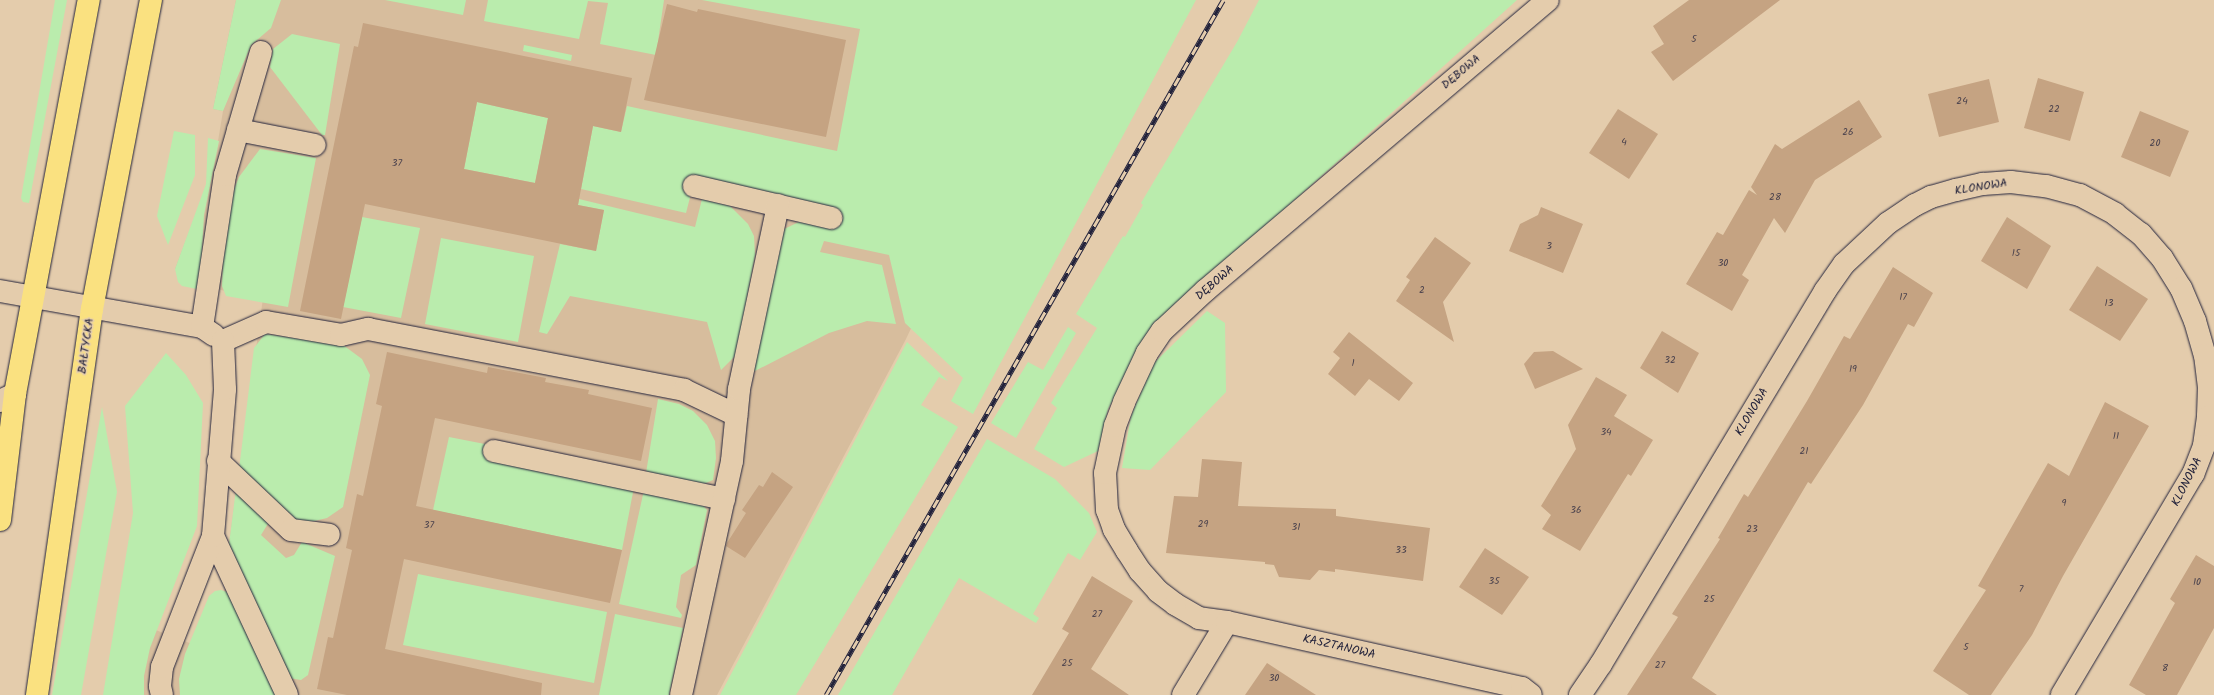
<!DOCTYPE html>
<meta charset="utf-8">
<style>
body{margin:0}
#map{position:relative;width:2214px;height:695px;overflow:hidden;background:#e4ccac;font-family:Kalam,sans-serif}
div>[style]{position:absolute}
.built>*{inset:0;background:#d7bd9d}
.green>*{inset:0;background:#baecad}
.building>*{inset:0;background:#c5a382}
.roads{filter:drop-shadow(0 0 1px #22223b) drop-shadow(0 0 1px #22223b)}
.minor>*{height:22px;margin:-11px;padding:0 11px;transform-origin:11px;border-radius:11px;background:#e4ccac}
.major>*{height:22px;margin:-11px;padding:0 11px;transform-origin:11px;border-radius:11px;background:#fae180}
.rail>*{height:4.5px;margin-top:-2.25px;transform-origin:0;background:repeating-linear-gradient(90deg,#e4ccac 0 9px,#22223b 0 18px);box-sizing:border-box;border-block:1px solid #22223b}
span{translate:-50% -50%;white-space:nowrap;text-align:center;line-height:1.15;-webkit-text-stroke:3px #e4ccac;paint-order:stroke}
.number-label{font-size:10px;color:#4b424d}
.number-label span{-webkit-text-stroke-width:0}
.street-label{font-size:12px;color:#22223b}
</style>
<div id="map">
<div class="built">
<i style="clip-path:polygon(236px 0,1155px 0,920px 309px,906px 339px,717px 695px,108px 695px,122px 617px,218px 654px,229px 544px,263px 298px,200px 286px,175px 269px,207px 184px,218px 141px,223px 111px,213px 109px)"></i>
</div>
<div class="green">
<i style="clip-path:polygon(55px 0,67px 0,29px 203px,23px 202px,21px 198px)"></i>
<i style="clip-path:polygon(236px 0,281px 0,271px 28px,251px 45px,223px 111px,213px 109px)"></i>
<i style="clip-path:polygon(385px 0,466px 0,463px 15px)"></i>
<i style="clip-path:polygon(488px 0,664px 0,656px 55px,600px 44px,608px 3px,588px 1px,579px 39px,484px 21px)"></i>
<i style="clip-path:polygon(702px 0,1196px 0,973px 414px,951px 401px,963px 378px,905px 323px,889px 255px,824px 241px,820px 252px,882px 265px,896px 324px,867px 321px,829px 333px,753px 372px,780px 231px,803px 220px,827px 228px,833px 208px,695px 178px,686px 213px,581px 189px,593px 126px,621px 132px,627px 106px,837px 151px,860px 29px)"></i>
<i style="clip-path:polygon(1259px 0,1517px 0,1159px 322px,1131px 366px,1108px 409px,1098px 451px,1064px 467px,1034px 449px,1057px 408px,1051px 403px,1097px 328px,1076px 314px,1123px 236px,1125px 237px,1143px 205px,1141px 203px,1237px 42px)"></i>
<i style="clip-path:polygon(292px 34px,340px 44px,325px 135px,322px 135px,270px 67px,273px 49px)"></i>
<i style="clip-path:polygon(524px 45px,572px 55px,571px 61px,523px 51px)"></i>
<i style="clip-path:polygon(477px 102px,548px 118px,535px 183px,464px 169px)"></i>
<i style="clip-path:polygon(174px 131px,195px 135px,195px 175px,168px 245px,157px 216px)"></i>
<i style="clip-path:polygon(208px 138px,219px 141px,204px 215px,200px 287px,197px 289px,182px 286px,178px 282px,175px 269px,206px 184px)"></i>
<i style="clip-path:polygon(260px 149px,316px 158px,288px 307px,226px 296px,222px 286px,223px 261px,233px 192px,239px 177px)"></i>
<i style="clip-path:polygon(579px 199px,695px 227px,702px 199px,730px 206px,748px 224px,754px 236px,755px 255px,736px 355px,721px 370px,707px 322px,570px 296px,547px 334px,539px 332px,560px 244px,596px 251px,604px 210px,578px 205px)"></i>
<i style="clip-path:polygon(362px 217px,420px 228px,401px 318px,343px 307px)"></i>
<i style="clip-path:polygon(441px 238px,534px 256px,518px 342px,425px 324px)"></i>
<i style="clip-path:polygon(1207px 311px,1225px 323px,1226px 392px,1150px 470px,1122px 468px,1131px 416px,1153px 364px)"></i>
<i style="clip-path:polygon(1068px 327px,1076px 333px,1016px 438px,991px 423px,1028px 362px,1043px 370px)"></i>
<i style="clip-path:polygon(265px 334px,343px 345px,362px 359px,370px 375px,343px 507px,327px 518px,310px 522px,297px 521px,239px 469px,254px 348px)"></i>
<i style="clip-path:polygon(907px 342px,948px 381px,939px 377px,921px 405px,958px 427px,796px 695px,720px 695px)"></i>
<i style="clip-path:polygon(166px 353px,186px 375px,203px 403px,197px 526px,150px 648px,144px 676px,144px 695px,103px 695px,133px 513px,125px 406px)"></i>
<i style="clip-path:polygon(658px 399px,679px 404px,693px 411px,707px 425px,715px 441px,716px 458px,713px 480px,701px 485px,646px 473px)"></i>
<i style="clip-path:polygon(102px 407px,117px 492px,81px 695px,52px 695px)"></i>
<i style="clip-path:polygon(449px 437px,495px 446px,634px 487px,622px 550px,433px 510px)"></i>
<i style="clip-path:polygon(987px 439px,1055px 479px,1089px 513px,1097px 532px,1080px 560px,1068px 553px,1033px 614px,1039px 618px,1036px 623px,959px 578px,892px 695px,838px 695px)"></i>
<i style="clip-path:polygon(236px 489px,269px 522px,261px 535px,286px 558px,294px 555px,302px 542px,335px 556px,308px 675px,301px 680px,289px 678px,229px 544px)"></i>
<i style="clip-path:polygon(644px 490px,700px 502px,707px 510px,696px 565px,681px 575px,676px 607px,682px 615px,681px 618px,619px 604px)"></i>
<i style="clip-path:polygon(418px 574px,607px 612px,594px 683px,403px 645px)"></i>
<i style="clip-path:polygon(221px 590px,230px 593px,276px 695px,180px 695px,179px 679px,185px 654px,209px 596px,215px 591px)"></i>
<i style="clip-path:polygon(615px 614px,683px 628px,669px 695px,599px 695px)"></i>
</div>
<div class="building">
<i style="clip-path:polygon(1689px 0,1780px 0,1673px 81px,1651px 52px,1664px 44px,1653px 26px)"></i>
<i style="clip-path:polygon(667px 4px,697px 12px,698px 9px,846px 40px,826px 137px,644px 100px)"></i>
<i style="clip-path:polygon(evenodd,363px 23px,632px 78px,621px 132px,593px 126px,578px 205px,604px 210px,596px 251px,365px 204px,341px 319px,300px 311px,354px 46px,358px 47px,363px 23px,477px 102px,548px 118px,535px 183px,464px 169px,477px 102px)"></i>
<i style="clip-path:polygon(2038px 78px,2084px 92px,2070px 141px,2024px 128px)"></i>
<i style="clip-path:polygon(1989px 79px,1999px 122px,1939px 137px,1928px 94px)"></i>
<i style="clip-path:polygon(1859px 100px,1882px 137px,1815px 180px,1785px 233px,1774px 218px,1742px 275px,1749px 280px,1732px 311px,1686px 284px,1717px 232px,1723px 235px,1749px 190px,1757px 195px,1751px 187px,1775px 144px,1782px 149px)"></i>
<i style="clip-path:polygon(1618px 109px,1658px 134px,1629px 179px,1589px 153px)"></i>
<i style="clip-path:polygon(2140px 111px,2189px 131px,2170px 177px,2121px 157px)"></i>
<i style="clip-path:polygon(1541px 207px,1583px 224px,1563px 273px,1509px 251px,1520px 224px,1538px 215px)"></i>
<i style="clip-path:polygon(2007px 217px,2051px 246px,2027px 289px,1981px 261px)"></i>
<i style="clip-path:polygon(1435px 237px,1471px 263px,1443px 302px,1454px 342px,1396px 301px,1410px 280px,1406px 277px)"></i>
<i style="clip-path:polygon(2097px 266px,2148px 299px,2120px 341px,2069px 310px)"></i>
<i style="clip-path:polygon(1893px 267px,1933px 293px,1914px 327px,1908px 324px,1863px 405px,1811px 484px,1808px 482px,1692px 678px,1717px 695px,1627px 695px,1678px 617px,1672px 614px,1720px 539px,1718px 538px,1744px 494px,1748px 497px,1807px 401px,1844px 336px,1850px 339px)"></i>
<i style="clip-path:polygon(1662px 331px,1699px 353px,1678px 393px,1640px 368px)"></i>
<i style="clip-path:polygon(1349px 332px,1413px 383px,1399px 401px,1369px 379px,1355px 396px,1328px 374px,1340px 358px,1333px 352px)"></i>
<i style="clip-path:polygon(1553px 351px,1583px 369px,1535px 389px,1524px 364px,1534px 352px)"></i>
<i style="clip-path:polygon(387px 352px,487px 373px,488px 367px,546px 378px,545px 382px,589px 390px,588px 394px,652px 408px,641px 461px,435px 418px,416px 506px,622px 550px,610px 603px,404px 559px,385px 649px,542px 683px,541px 695px,347px 695px,317px 689px,328px 637px,333px 638px,352px 550px,346px 548px,357px 494px,363px 496px,382px 406px,376px 404px)"></i>
<i style="clip-path:polygon(1596px 377px,1627px 395px,1614px 416px,1653px 440px,1631px 476px,1628px 474px,1580px 551px,1542px 529px,1551px 515px,1541px 506px,1576px 449px,1568px 425px)"></i>
<i style="clip-path:polygon(2105px 402px,2149px 426px,2063px 576px,2032px 635px,1991px 695px,1969px 695px,1933px 671px,1986px 590px,1978px 586px,2048px 463px,2069px 476px)"></i>
<i style="clip-path:polygon(1202px 459px,1242px 462px,1238px 506px,1336px 509px,1336px 516px,1430px 528px,1423px 581px,1335px 569px,1335px 572px,1319px 570px,1310px 580px,1279px 577px,1274px 565px,1265px 564px,1265px 562px,1166px 553px,1174px 496px,1198px 497px)"></i>
<i style="clip-path:polygon(772px 472px,793px 487px,745px 558px,726px 546px,727px 543px,746px 513px,742px 510px,759px 485px,763px 487px)"></i>
<i style="clip-path:polygon(1485px 548px,1529px 577px,1502px 615px,1459px 587px)"></i>
<i style="clip-path:polygon(2196px 555px,2214px 566px,2214px 628px,2177px 695px,2146px 695px,2129px 685px,2175px 603px,2170px 599px)"></i>
<i style="clip-path:polygon(1092px 576px,1133px 601px,1091px 669px,1129px 695px,1032px 695px,1069px 633px,1062px 629px)"></i>
<i style="clip-path:polygon(1267px 663px,1316px 695px,1245px 695px)"></i>
</div>
<div class="roads">
<div class="minor">
<i style="left:238px;top:130px;width:78px;rotate:11deg"></i>
<i style="left:694px;top:186px;width:141px;rotate:13.1deg"></i>
<i style="left:0;top:291px;width:205px;rotate:10.1deg"></i>
<i style="left:202px;top:327px;width:14px;rotate:34deg"></i>
<i style="left:202px;top:327px;width:154px;rotate:-81.4deg"></i>
<i style="left:225px;top:175px;width:128px;rotate:-73.7deg"></i>
<i style="left:223px;top:341px;width:47px;rotate:-23.8deg"></i>
<i style="left:266px;top:322px;width:76px;rotate:9.8deg"></i>
<i style="left:341px;top:335px;width:28px;rotate:-13deg"></i>
<i style="left:368px;top:329px;width:322px;rotate:10.9deg"></i>
<i style="left:684px;top:390px;width:58px;rotate:25.7deg"></i>
<i style="left:0;top:401px;width:17px;rotate:-25deg"></i>
<i style="left:494px;top:451px;width:235px;rotate:11.8deg"></i>
<i style="left:218px;top:461px;width:100px;rotate:43.4deg"></i>
<i style="left:291px;top:530px;width:38px;rotate:7deg"></i>
<i style="left:213px;top:536px;width:175px;rotate:65deg"></i>
<i style="left:1227px;top:622px;width:28px;rotate:-172deg"></i>
<i style="left:1199px;top:618px;width:28px;rotate:-150deg"></i>
<i style="left:1175px;top:604px;width:21px;rotate:-143deg"></i>
<i style="left:1158px;top:591px;width:27px;rotate:-132deg"></i>
<i style="left:1140px;top:571px;width:24px;rotate:-123deg"></i>
<i style="left:1127px;top:551px;width:26px;rotate:-121deg"></i>
<i style="left:1114px;top:529px;width:20px;rotate:-110deg"></i>
<i style="left:1107px;top:510px;width:37px;rotate:-93deg"></i>
<i style="left:1105px;top:473px;width:48px;rotate:-78deg"></i>
<i style="left:1115px;top:426px;width:26px;rotate:-69deg"></i>
<i style="left:1124px;top:402px;width:54px;rotate:-64.9deg"></i>
<i style="left:1147px;top:353px;width:27px;rotate:-56deg"></i>
<i style="left:1162px;top:331px;width:60px;rotate:-43deg"></i>
<i style="left:1206px;top:290px;width:448px;rotate:-40.3deg"></i>
<i style="left:162px;top:695px;width:9px;rotate:-103deg"></i>
<i style="left:160px;top:686px;width:19px;rotate:-84deg"></i>
<i style="left:162px;top:667px;width:141px;rotate:-68.7deg"></i>
<i style="left:213px;top:536px;width:147px;rotate:-85.3deg"></i>
<i style="left:225px;top:389px;width:48px;rotate:-92.4deg"></i>
<i style="left:681px;top:695px;width:239px;rotate:-77.7deg"></i>
<i style="left:732px;top:461px;width:72px;rotate:-84.4deg"></i>
<i style="left:739px;top:389px;width:188px;rotate:-78deg"></i>
<i style="left:1183px;top:695px;width:85px;rotate:-58.9deg"></i>
<i style="left:1227px;top:622px;width:302px;rotate:12.6deg"></i>
<i style="left:1522px;top:688px;width:11px;rotate:38deg"></i>
<i style="left:1580px;top:695px;width:37px;rotate:-56deg"></i>
<i style="left:1601px;top:664px;width:435px;rotate:-59deg"></i>
<i style="left:1825px;top:291px;width:33px;rotate:-55deg"></i>
<i style="left:1844px;top:264px;width:60px;rotate:-43deg"></i>
<i style="left:1888px;top:223px;width:32px;rotate:-34deg"></i>
<i style="left:1915px;top:205px;width:18px;rotate:-27deg"></i>
<i style="left:1931px;top:197px;width:26px;rotate:-16deg"></i>
<i style="left:1956px;top:190px;width:28px;rotate:-13deg"></i>
<i style="left:1983px;top:184px;width:28px;rotate:-4deg"></i>
<i style="left:2011px;top:182px;width:35px;rotate:7deg"></i>
<i style="left:2046px;top:186px;width:35px;rotate:15deg"></i>
<i style="left:2080px;top:195px;width:40px;rotate:28deg"></i>
<i style="left:2115px;top:214px;width:33px;rotate:38deg"></i>
<i style="left:2141px;top:234px;width:32px;rotate:49deg"></i>
<i style="left:2162px;top:258px;width:36px;rotate:58deg"></i>
<i style="left:2181px;top:288px;width:36px;rotate:67deg"></i>
<i style="left:2195px;top:321px;width:35px;rotate:74deg"></i>
<i style="left:2205px;top:355px;width:32px;rotate:83deg"></i>
<i style="left:2209px;top:387px;width:30px;rotate:92deg"></i>
<i style="left:2208px;top:417px;width:29px;rotate:98deg"></i>
<i style="left:2204px;top:446px;width:30px;rotate:111deg"></i>
<i style="left:2193px;top:474px;width:257px;rotate:120.7deg"></i>
</div>
<div class="major">
<i style="left:0;top:520px;width:127px;rotate:-83.2deg"></i>
<i style="left:15px;top:394px;width:401px;rotate:-79.4deg"></i>
<i style="left:37px;top:695px;width:390px;rotate:-81.9deg"></i>
<i style="left:92px;top:309px;width:315px;rotate:-79.2deg"></i>
</div>
</div>
<div class="rail">
<i style="left:826px;top:695px;width:800px;rotate:-60.26deg"></i>
</div>
<div class="number-label">
<span style="left:1694px;top:40px">5</span>
<span style="left:1962px;top:102px">24</span>
<span style="left:2054px;top:110px">22</span>
<span style="left:1848px;top:133px">26</span>
<span style="left:1624px;top:143px">4</span>
<span style="left:2155px;top:144px">20</span>
<span style="left:397px;top:164px">37</span>
<span style="left:1775px;top:198px">28</span>
<span style="left:1549px;top:247px">3</span>
<span style="left:2016px;top:254px">15</span>
<span style="left:1723px;top:264px">30</span>
<span style="left:1422px;top:291px">2</span>
<span style="left:1903px;top:298px">17</span>
<span style="left:2109px;top:304px">13</span>
<span style="left:1670px;top:361px">32</span>
<span style="left:1353px;top:364px">1</span>
<span style="left:1853px;top:370px">19</span>
<span style="left:1606px;top:433px">34</span>
<span style="left:2116px;top:437px">11</span>
<span style="left:1804px;top:452px">21</span>
<span style="left:2064px;top:504px">9</span>
<span style="left:1576px;top:511px">36</span>
<span style="left:1203px;top:525px">29</span>
<span style="left:429px;top:526px">37</span>
<span style="left:1296px;top:528px">31</span>
<span style="left:1752px;top:530px">23</span>
<span style="left:1401px;top:551px">33</span>
<span style="left:1494px;top:582px">35</span>
<span style="left:2197px;top:583px">10</span>
<span style="left:2021px;top:590px">7</span>
<span style="left:1709px;top:600px">25</span>
<span style="left:1097px;top:615px">27</span>
<span style="left:1966px;top:648px">5</span>
<span style="left:1067px;top:664px">25</span>
<span style="left:1660px;top:666px">27</span>
<span style="left:2165px;top:669px">8</span>
<span style="left:1274px;top:679px">30</span>
</div>
<div class="street-label">
<span style="left:1461px;top:72px;rotate:-40deg">DĘBOWA</span>
<span style="left:1981px;top:187px;rotate:-9deg">KLONOWA</span>
<span style="left:1215px;top:283px;rotate:-41deg">DĘBOWA</span>
<span style="left:86px;top:346px;rotate:-82deg">BAŁTYCKA</span>
<span style="left:1752px;top:412px;rotate:-59deg">KLONOWA</span>
<span style="left:2187px;top:482px;rotate:-63deg">KLONOWA</span>
<span style="left:1339px;top:647px;rotate:13deg">KASZTANOWA</span>
</div>
</div>
